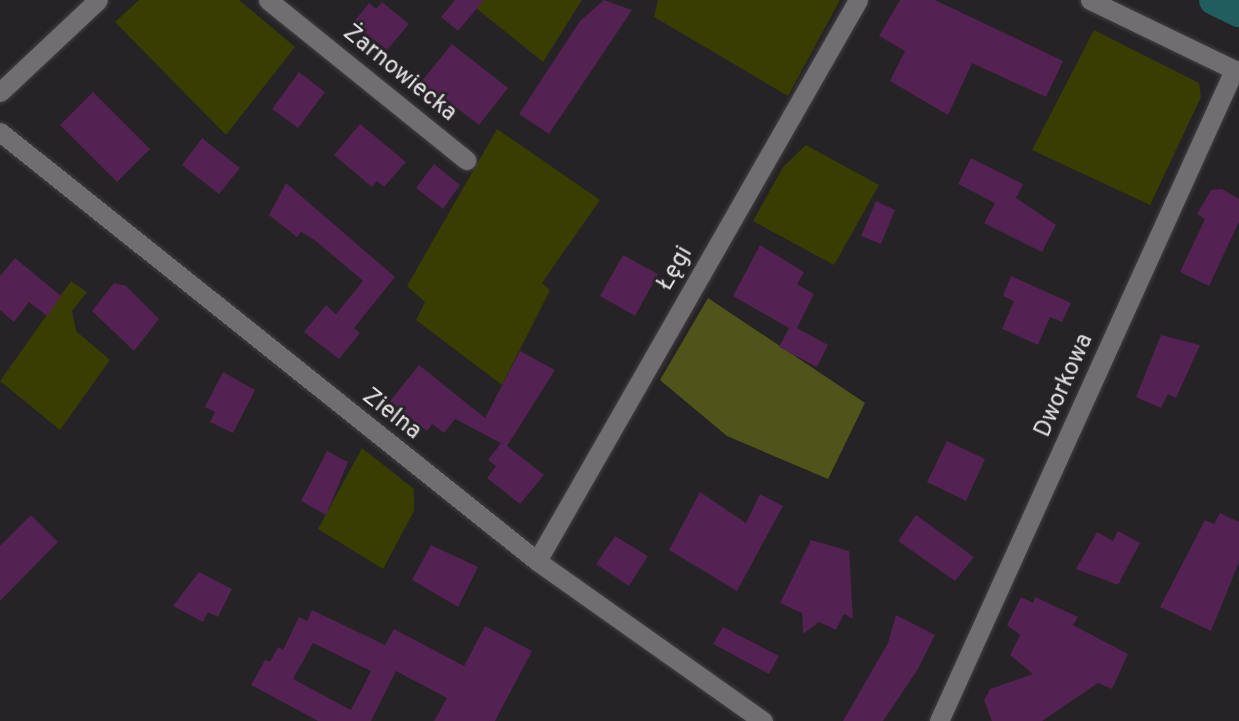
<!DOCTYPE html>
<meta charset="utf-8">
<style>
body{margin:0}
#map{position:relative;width:1239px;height:721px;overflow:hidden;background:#252325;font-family:Overpass,sans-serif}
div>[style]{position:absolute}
.green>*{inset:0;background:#393d01}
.forest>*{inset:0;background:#50541a}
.canal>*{height:30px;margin:-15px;padding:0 15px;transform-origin:15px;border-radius:15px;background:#215c5f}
.building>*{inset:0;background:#532152}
.roads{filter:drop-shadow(0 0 2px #413f41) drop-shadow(0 0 2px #413f41)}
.minor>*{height:19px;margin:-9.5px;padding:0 9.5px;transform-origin:9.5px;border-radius:9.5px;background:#706e70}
.tertiary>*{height:19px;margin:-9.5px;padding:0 9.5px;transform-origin:9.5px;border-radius:9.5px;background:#706e70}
span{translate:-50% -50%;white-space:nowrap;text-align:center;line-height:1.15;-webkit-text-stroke:5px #252325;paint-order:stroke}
.street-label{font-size:24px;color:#e3e1e3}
</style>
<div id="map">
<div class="green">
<i style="clip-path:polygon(139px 0,239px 0,295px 47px,226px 135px,115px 22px)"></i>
<i style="clip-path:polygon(466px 0,582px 0,543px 62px)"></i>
<i style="clip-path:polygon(658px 0,840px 0,788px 96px,654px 17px)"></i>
<i style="clip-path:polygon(1094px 30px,1199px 83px,1201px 97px,1150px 205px,1032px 150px)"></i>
<i style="clip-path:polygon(497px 129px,600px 200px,542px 283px,550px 290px,502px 385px,416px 320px,425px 302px,407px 286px)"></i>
<i style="clip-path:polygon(806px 145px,879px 185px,834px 265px,753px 221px,783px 167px)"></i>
<i style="clip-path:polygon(71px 281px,87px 292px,72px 311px,76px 331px,110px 360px,60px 430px,0 381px)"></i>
<i style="clip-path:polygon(362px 448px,414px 489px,414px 511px,383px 569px,318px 529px)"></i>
</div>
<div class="forest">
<i style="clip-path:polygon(708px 298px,865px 403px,828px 479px,727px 436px,660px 380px)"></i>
</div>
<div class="canal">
<i style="left:1214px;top:0;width:28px;rotate:26deg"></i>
</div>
<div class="building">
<i style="clip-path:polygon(455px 0,484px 0,458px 31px,441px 17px)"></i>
<i style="clip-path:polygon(604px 0,632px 10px,549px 134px,519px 114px,580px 21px)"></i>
<i style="clip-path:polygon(900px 0,935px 0,1063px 61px,1046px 97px,972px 63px,948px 115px,890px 81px,905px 51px,879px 36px)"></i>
<i style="clip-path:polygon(382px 2px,409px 24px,387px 50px,353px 23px,369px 3px,376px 9px)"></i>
<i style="clip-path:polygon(452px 44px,508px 88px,479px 125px,457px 108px,450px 116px,416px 88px)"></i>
<i style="clip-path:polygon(299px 72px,325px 92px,298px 128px,272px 109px)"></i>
<i style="clip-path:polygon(93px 92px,150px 149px,117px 182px,60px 125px)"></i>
<i style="clip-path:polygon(360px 124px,406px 162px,384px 187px,377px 181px,372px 187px,334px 155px)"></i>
<i style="clip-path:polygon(202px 138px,240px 168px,219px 194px,182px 165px)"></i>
<i style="clip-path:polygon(971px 158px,1023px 184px,1016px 198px,1056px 225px,1042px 252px,984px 223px,995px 203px,958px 184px)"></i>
<i style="clip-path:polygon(434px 164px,460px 185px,443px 209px,416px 188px)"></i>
<i style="clip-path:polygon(286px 183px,395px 277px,354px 328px,360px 333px,339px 359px,304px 332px,326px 305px,336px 314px,363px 281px,316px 241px,301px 232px,297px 237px,269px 215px)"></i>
<i style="clip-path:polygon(1222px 189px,1239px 199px,1239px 222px,1209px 286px,1180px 272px,1205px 219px,1197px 214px,1211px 190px)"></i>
<i style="clip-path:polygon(876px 201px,895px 210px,881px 244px,861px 236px)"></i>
<i style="clip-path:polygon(760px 245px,804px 272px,797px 284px,814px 294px,797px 328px,828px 345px,817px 367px,779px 347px,789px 328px,733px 296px)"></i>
<i style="clip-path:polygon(623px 255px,658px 274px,635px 316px,600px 296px)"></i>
<i style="clip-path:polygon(15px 258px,61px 296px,47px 316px,29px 302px,14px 322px,0 310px,0 276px)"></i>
<i style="clip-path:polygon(1011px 276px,1071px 303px,1062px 322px,1050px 317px,1038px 345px,1002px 329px,1014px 301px,1003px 296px)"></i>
<i style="clip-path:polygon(114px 283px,126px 286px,159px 319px,134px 351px,92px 311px)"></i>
<i style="clip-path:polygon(1161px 335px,1200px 345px,1176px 398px,1168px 394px,1161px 408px,1136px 397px)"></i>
<i style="clip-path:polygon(520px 351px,555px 370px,507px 446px,544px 475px,520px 504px,487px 478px,496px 466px,488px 460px,501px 443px,455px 419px,444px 433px,432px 424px,427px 431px,390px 401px,419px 365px,485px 418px)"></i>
<i style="clip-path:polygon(223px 372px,255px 390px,233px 433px,210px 422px,215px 412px,205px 407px)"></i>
<i style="clip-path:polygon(947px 441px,985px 459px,966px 501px,927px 482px)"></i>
<i style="clip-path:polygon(327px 451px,348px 462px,326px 515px,301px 501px)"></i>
<i style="clip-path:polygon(700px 492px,746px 523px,760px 494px,783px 506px,737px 591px,669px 550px)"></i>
<i style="clip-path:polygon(1220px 513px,1239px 522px,1239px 562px,1211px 631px,1160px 607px,1205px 520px,1214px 524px)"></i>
<i style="clip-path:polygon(31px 515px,58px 542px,0 601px,0 546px)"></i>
<i style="clip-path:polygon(916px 515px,974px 557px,955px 581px,898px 541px)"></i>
<i style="clip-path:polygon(1118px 531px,1140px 543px,1118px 585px,1076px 569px,1097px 532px,1113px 541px)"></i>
<i style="clip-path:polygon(615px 536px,648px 556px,629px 586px,596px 564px)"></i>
<i style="clip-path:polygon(811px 540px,849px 551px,853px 619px,844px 614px,836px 630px,819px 622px,803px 634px,802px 613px,780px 603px)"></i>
<i style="clip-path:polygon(431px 545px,478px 567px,458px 607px,412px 580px)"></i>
<i style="clip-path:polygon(199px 572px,232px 589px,218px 617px,208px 612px,203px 622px,173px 606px)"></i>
<i style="clip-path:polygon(1021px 597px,1033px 603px,1035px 597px,1078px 617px,1073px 625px,1128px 654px,1112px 689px,1098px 683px,1042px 721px,992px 721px,984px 700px,990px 689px,1033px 674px,1010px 655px,1020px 635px,1007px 625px)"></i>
<i style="clip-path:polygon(evenodd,312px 610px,385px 645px,394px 629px,464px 666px,485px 626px,532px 651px,495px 721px,434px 721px,447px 698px,396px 671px,371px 721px,318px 721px,251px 685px,265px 660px,270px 662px,278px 647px,283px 650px,299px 617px,307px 621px,312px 610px,313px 643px,371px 671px,351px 710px,293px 679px,313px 643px)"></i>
<i style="clip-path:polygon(896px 615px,935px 635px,918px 669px,883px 721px,843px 721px,888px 643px)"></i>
<i style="clip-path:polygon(723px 627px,779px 656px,769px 674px,713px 644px)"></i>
</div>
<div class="roads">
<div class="minor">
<i style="left:268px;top:0;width:255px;rotate:38.9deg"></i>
<i style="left:1090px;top:0;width:165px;rotate:25.8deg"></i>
<i style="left:0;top:132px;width:687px;rotate:38.62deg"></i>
<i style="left:537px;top:561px;width:277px;rotate:35.3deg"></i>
<i style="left:537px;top:561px;width:646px;rotate:-60.22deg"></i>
<i style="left:939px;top:721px;width:715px;rotate:-65.62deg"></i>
</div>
<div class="tertiary">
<i style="left:0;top:92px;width:134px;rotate:-43.2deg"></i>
</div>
</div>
<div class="street-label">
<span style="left:399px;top:74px;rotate:39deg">Żarnowiecka</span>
<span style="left:676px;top:269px;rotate:-60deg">Łęgi</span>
<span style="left:1065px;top:386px;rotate:-66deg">Dworkowa</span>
<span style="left:391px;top:415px;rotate:38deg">Zielna</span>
</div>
</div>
